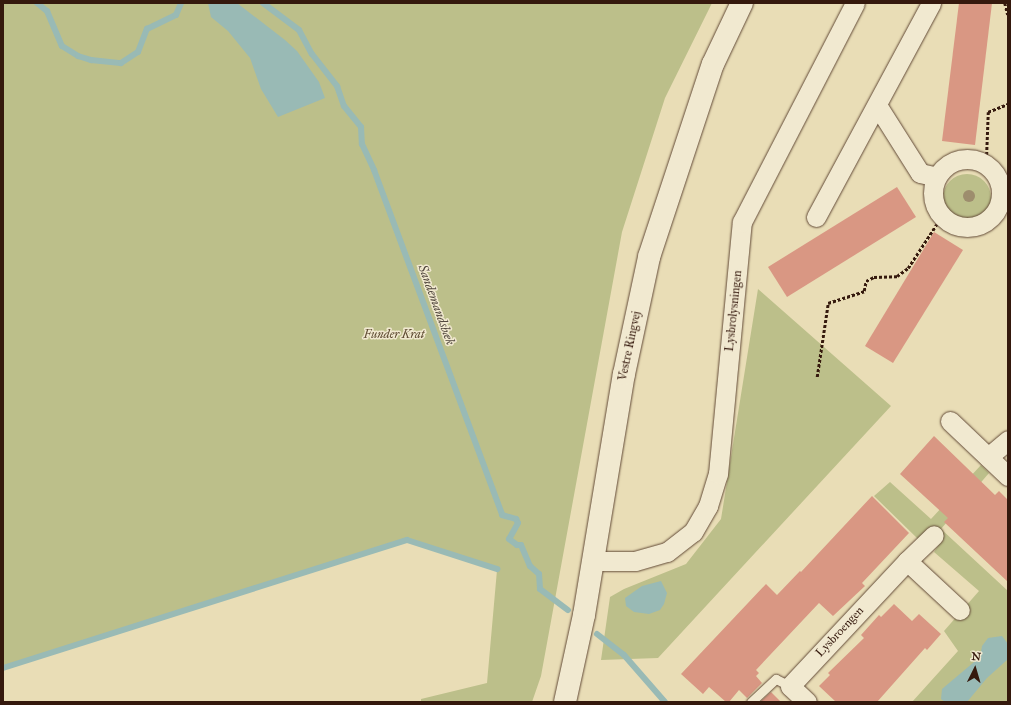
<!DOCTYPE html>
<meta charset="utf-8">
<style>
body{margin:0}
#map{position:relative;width:1011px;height:705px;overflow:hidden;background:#e9ddb6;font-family:"IM FELL Great Primer",serif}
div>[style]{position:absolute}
.green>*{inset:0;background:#bcbf8a}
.round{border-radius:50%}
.water>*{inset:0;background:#99bab5}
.stream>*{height:6px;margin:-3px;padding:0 3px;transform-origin:3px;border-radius:3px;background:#99bab5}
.building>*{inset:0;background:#d99783}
.path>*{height:2.5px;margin-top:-1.25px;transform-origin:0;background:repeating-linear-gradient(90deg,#35190d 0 3px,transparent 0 5px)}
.roads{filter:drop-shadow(0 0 1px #624a37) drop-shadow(0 0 1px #624a37)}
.service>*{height:9px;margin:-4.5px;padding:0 4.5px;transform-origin:4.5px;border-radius:4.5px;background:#f1e9d0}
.minor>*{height:19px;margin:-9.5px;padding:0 9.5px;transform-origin:9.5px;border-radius:9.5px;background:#f1e9d0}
.minor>.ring{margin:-9.5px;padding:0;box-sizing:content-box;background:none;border:19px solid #f1e9d0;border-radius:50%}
.secondary>*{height:22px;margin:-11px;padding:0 11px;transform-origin:11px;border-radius:11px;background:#f1e9d0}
.trees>*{width:12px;height:12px;margin:-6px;border-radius:50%;background:#9d8d6d}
span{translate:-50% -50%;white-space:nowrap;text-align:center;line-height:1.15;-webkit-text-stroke:3px #f1e9d0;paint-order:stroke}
.street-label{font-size:12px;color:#35190d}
.park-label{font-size:12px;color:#5e4b32;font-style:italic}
.water-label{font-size:13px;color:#53493f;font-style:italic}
.frame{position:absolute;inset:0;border:4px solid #35190d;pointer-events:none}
.north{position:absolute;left:955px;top:649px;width:40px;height:40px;-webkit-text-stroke:3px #f1e9d0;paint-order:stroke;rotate:5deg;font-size:11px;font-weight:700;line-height:16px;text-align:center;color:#35190d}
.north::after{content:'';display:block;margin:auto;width:14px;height:18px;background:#35190d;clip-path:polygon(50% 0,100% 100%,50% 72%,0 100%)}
</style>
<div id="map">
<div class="green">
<i style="clip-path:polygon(3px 3px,712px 3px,665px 98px,622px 232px,541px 676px,532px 702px,421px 702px,421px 699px,487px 683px,497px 570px,407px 540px,3px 668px)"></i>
<i class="round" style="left:943px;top:174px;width:48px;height:48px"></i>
<i style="clip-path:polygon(758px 289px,891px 406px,658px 658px,601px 660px,610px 597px,624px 589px,686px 564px,721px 519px)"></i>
<i style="clip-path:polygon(981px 465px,989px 473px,941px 529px,1008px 591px,1008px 702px,912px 702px,958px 651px,944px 631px,979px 591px,934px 552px,942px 540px,930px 529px,918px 539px,874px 496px,890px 482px,931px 519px)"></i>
</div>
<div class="water">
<i style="clip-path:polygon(208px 3px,237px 3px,285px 40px,297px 51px,319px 82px,325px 98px,278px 117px,261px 89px,250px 58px,228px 31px,211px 17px)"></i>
<i style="clip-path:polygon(661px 581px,667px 593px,664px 604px,660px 610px,649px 614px,634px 612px,626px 606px,625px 598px,642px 586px)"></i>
<i style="clip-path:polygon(1002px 636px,1008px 644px,1007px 660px,987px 678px,967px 702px,945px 702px,941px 699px,942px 689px,980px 657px,982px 646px,988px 638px)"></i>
</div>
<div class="stream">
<i style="left:37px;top:3px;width:13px;rotate:39deg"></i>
<i style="left:47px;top:11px;width:38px;rotate:67deg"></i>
<i style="left:62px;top:46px;width:19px;rotate:32deg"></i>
<i style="left:78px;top:56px;width:14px;rotate:17deg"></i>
<i style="left:91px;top:60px;width:30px;rotate:6deg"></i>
<i style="left:121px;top:63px;width:20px;rotate:-33deg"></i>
<i style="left:138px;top:52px;width:25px;rotate:-69deg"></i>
<i style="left:147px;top:29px;width:32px;rotate:-26deg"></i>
<i style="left:176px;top:15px;width:13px;rotate:-67deg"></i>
<i style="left:263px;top:3px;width:45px;rotate:36.9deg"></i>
<i style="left:299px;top:30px;width:27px;rotate:62deg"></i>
<i style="left:312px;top:54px;width:41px;rotate:52deg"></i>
<i style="left:337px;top:86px;width:21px;rotate:71deg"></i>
<i style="left:344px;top:106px;width:27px;rotate:51deg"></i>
<i style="left:361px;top:127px;width:17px;rotate:87deg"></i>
<i style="left:362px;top:144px;width:29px;rotate:65deg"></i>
<i style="left:374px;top:170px;width:368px;rotate:69.6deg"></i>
<i style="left:502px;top:515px;width:15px;rotate:16deg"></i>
<i style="left:516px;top:519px;width:4px;rotate:63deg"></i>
<i style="left:518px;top:523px;width:18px;rotate:119deg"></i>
<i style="left:509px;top:539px;width:10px;rotate:37deg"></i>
<i style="left:517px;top:545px;width:4px"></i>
<i style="left:521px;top:545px;width:23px;rotate:67deg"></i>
<i style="left:530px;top:566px;width:12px;rotate:42deg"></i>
<i style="left:539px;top:574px;width:15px;rotate:86deg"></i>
<i style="left:540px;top:589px;width:35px;rotate:37deg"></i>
<i style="left:597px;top:634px;width:34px;rotate:38deg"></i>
<i style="left:624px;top:655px;width:62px;rotate:48.9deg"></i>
<i style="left:3px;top:668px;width:424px;rotate:-17.6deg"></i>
<i style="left:407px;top:540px;width:95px;rotate:17.9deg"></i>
</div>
<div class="building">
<i style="clip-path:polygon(959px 3px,992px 3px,975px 145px,942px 141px)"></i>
<i style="clip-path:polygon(897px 187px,916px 217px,787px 297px,768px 267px)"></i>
<i style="clip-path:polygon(934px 232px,963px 250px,893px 363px,865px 346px)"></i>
<i style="clip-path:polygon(934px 436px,995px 495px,999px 491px,1008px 500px,1008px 582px,944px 522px,948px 518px,900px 474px)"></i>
<i style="clip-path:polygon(872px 496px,909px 533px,862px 583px,865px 586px,833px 616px,819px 603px,756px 670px,759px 673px,756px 676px,762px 683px,747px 698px,739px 690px,729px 702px,726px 702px,709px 687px,703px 694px,681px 674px,766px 584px,777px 595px,800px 571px,801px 572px)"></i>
<i style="clip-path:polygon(894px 604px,912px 621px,919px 614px,941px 634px,927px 650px,925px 648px,877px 702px,836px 702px,819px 686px,830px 675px,828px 673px,864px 638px,861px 635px,879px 615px,881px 617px)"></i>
<i style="clip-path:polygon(771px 692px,781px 702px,760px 702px)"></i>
</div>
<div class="path">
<i style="left:1005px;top:3px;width:12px;rotate:76deg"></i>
<i style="left:986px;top:165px;width:53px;rotate:-87.8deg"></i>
<i style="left:988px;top:112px;width:22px;rotate:-22deg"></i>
<i style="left:817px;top:377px;width:75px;rotate:-81.5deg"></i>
<i style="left:828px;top:303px;width:38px;rotate:-18deg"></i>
<i style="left:864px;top:291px;width:10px;rotate:-79deg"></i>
<i style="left:866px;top:281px;width:9px;rotate:-27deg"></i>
<i style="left:874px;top:277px;width:23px;rotate:-2deg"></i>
<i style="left:897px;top:276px;width:14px;rotate:-36deg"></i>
<i style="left:908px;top:268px;width:62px;rotate:-56.8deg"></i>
</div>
<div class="roads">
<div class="service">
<i style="left:751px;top:702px;width:34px;rotate:-43deg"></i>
<i style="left:776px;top:679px;width:16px;rotate:27deg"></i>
</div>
<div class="minor">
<i style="left:877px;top:105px;width:80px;rotate:57.7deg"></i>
<i style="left:920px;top:173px;width:17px;rotate:13deg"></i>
<i class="ring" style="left:933px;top:159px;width:49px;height:49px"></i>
<i style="left:816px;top:217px;width:243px;rotate:-61.7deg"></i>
<i style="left:950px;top:421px;width:80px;rotate:43.5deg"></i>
<i style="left:988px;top:457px;width:26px;rotate:-40deg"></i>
<i style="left:593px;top:561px;width:42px"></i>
<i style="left:635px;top:561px;width:33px;rotate:-16deg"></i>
<i style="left:667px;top:552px;width:33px;rotate:-38deg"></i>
<i style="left:693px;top:532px;width:30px;rotate:-60deg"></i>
<i style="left:708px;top:506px;width:34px;rotate:-73deg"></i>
<i style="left:718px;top:474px;width:253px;rotate:-84.6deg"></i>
<i style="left:742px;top:222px;width:246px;rotate:-62.7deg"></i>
<i style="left:907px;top:561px;width:72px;rotate:42.8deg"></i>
<i style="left:807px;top:702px;width:23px;rotate:-137deg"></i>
<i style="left:790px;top:686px;width:171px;rotate:-46.9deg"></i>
<i style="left:907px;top:561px;width:37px;rotate:-44deg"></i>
</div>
<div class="secondary">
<i style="left:565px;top:702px;width:89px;rotate:-77.7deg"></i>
<i style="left:584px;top:615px;width:244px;rotate:-80.6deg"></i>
<i style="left:624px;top:374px;width:120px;rotate:-77.9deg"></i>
<i style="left:649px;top:257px;width:203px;rotate:-71.7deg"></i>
<i style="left:713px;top:64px;width:68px;rotate:-64.6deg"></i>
</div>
</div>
<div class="trees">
<i style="left:969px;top:196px"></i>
</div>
<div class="street-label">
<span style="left:734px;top:311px;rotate:-84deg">Lysbrolysningen</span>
<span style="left:630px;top:346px;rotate:-78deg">Vestre Ringvej</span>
<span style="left:840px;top:632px;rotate:-47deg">Lysbroengen</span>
</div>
<div class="park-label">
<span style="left:394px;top:335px">Funder Krat</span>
</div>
<div class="water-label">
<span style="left:436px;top:305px;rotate:70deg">Sandemandsbæk</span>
</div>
<div class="frame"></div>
<div class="north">N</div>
</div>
